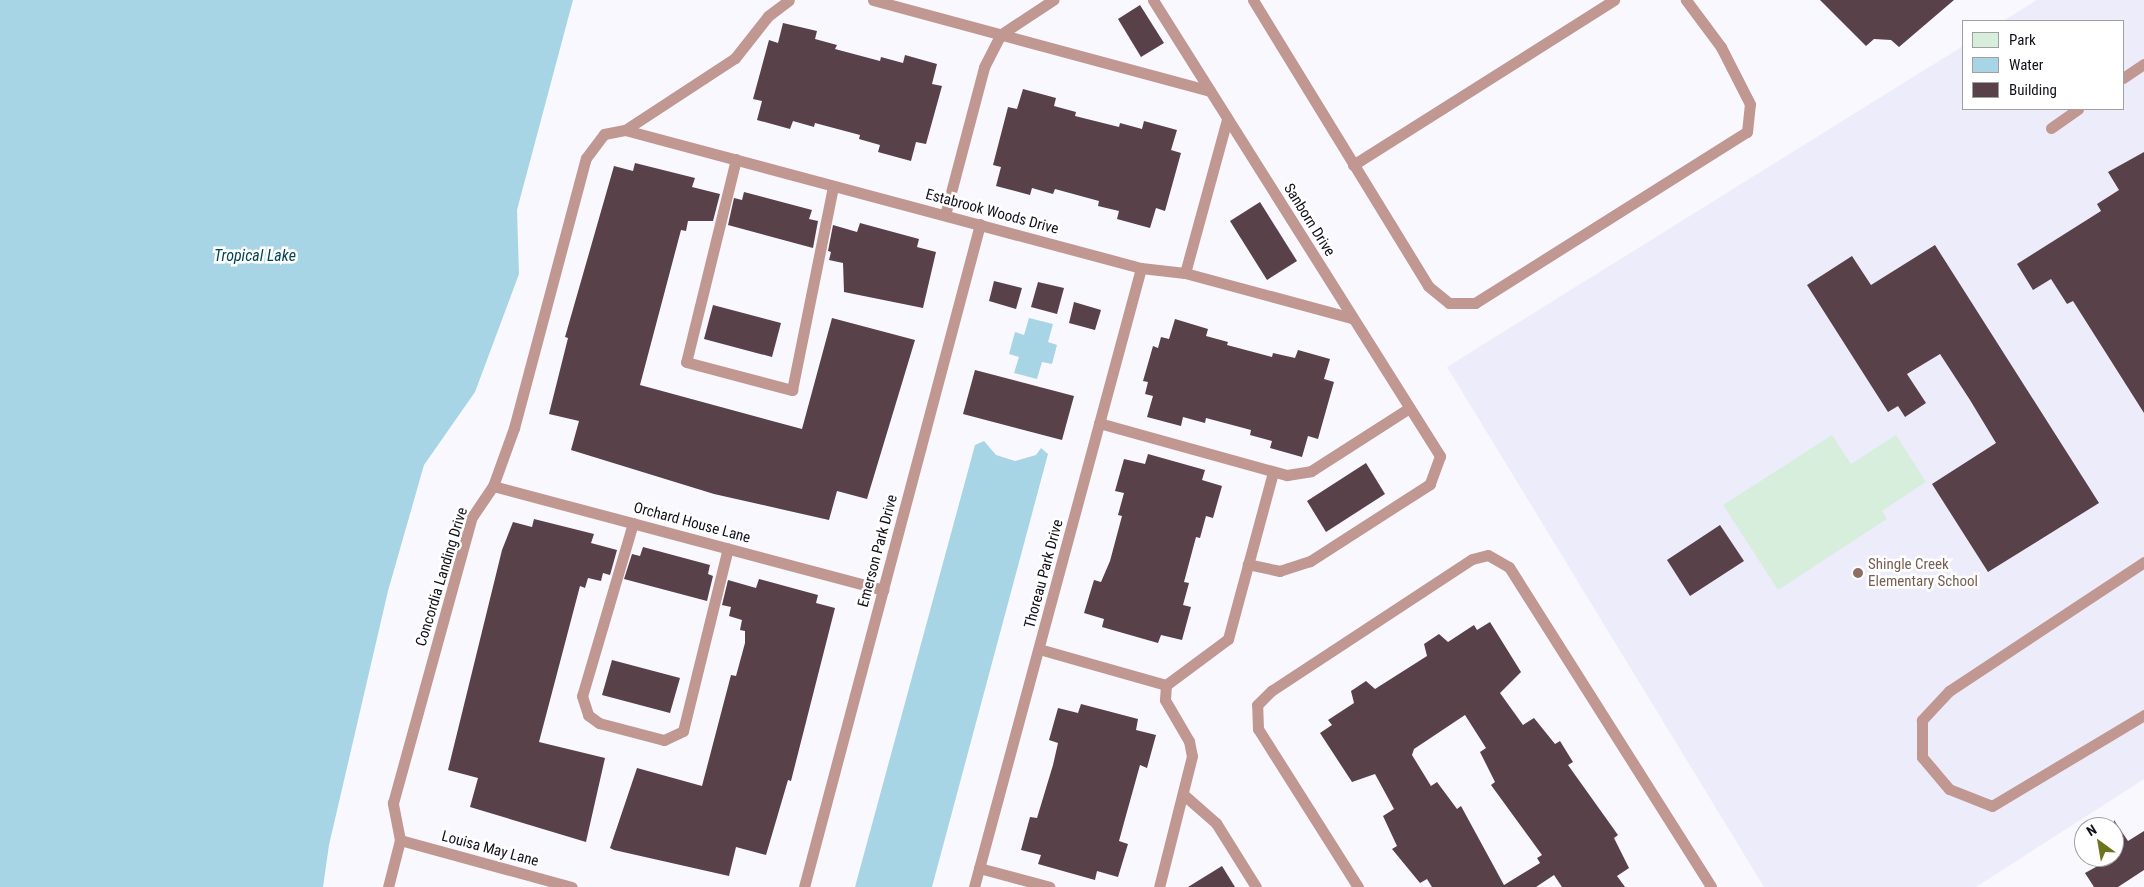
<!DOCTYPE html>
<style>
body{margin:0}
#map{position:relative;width:2144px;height:887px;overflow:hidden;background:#f9f8fe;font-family:"Roboto Condensed",sans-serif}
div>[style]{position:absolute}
.built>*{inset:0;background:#edecfa}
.green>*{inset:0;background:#d7eedd}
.water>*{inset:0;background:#a8d5e5}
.building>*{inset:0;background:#59414a}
.service>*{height:11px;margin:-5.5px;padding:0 5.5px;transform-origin:5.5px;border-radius:5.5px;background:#c09791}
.dots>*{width:14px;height:14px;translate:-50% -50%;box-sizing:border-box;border:2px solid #fff;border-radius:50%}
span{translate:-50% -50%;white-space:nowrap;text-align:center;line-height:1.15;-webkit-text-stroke:5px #fff;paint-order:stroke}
.street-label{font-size:15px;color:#12111a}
.education-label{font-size:15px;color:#785e54}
.left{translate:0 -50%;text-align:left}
.water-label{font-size:16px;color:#045;font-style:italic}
.legend{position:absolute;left:1962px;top:20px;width:162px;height:90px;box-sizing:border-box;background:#fff;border:1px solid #a0a0a3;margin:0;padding:6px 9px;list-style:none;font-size:15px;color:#12111a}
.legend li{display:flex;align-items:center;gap:10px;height:25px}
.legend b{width:25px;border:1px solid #a0a0a3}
.north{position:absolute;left:2074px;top:817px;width:50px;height:50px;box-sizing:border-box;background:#fff;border:1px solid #a0a0a3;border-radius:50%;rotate:328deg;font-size:14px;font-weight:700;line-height:20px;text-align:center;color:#12111a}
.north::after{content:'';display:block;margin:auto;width:18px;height:22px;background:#6b751f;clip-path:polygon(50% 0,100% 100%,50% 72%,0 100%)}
</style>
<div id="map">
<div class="built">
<i style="clip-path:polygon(2037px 0,2144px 0,2144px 779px,1976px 887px,1764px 887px,1447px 367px,1963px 46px,1963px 109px,2123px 109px,2123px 21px,2003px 21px)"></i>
</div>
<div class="green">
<i style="clip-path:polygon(1832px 435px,1851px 464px,1896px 435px,1926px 482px,1882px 511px,1887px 519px,1778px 590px,1723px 505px)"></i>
</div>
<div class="water">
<i style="clip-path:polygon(0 0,573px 0,517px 210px,519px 274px,475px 392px,424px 465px,388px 591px,329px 845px,323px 887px,0 887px)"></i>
<i style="clip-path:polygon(1029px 318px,1053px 324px,1048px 342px,1057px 345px,1052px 364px,1042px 362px,1037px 379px,1014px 373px,1019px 357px,1009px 354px,1015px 332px,1024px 335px)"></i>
<i style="clip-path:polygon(984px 441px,996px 455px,1015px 461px,1036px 455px,1041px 448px,1048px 454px,932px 887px,855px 887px,975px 445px)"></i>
</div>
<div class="building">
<i style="clip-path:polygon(1820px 0,1954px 0,1899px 47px,1891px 40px,1874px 39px,1866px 46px)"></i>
<i style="clip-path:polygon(1140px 5px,1164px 43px,1141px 57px,1118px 19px)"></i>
<i style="clip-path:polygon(783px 23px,817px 31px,815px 39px,837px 45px,835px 49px,880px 61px,881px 57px,903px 63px,905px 55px,937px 64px,932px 84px,942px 86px,926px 144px,916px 142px,911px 161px,878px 152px,880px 145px,859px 139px,860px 135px,815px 123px,814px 127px,793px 121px,790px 129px,757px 120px,762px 101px,753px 99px,769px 40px,778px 43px)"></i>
<i style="clip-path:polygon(1023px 89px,1056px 98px,1054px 106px,1076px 112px,1075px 116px,1119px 127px,1120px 123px,1142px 129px,1144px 121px,1177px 130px,1171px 150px,1181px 153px,1165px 211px,1156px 208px,1150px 228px,1117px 219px,1119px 211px,1098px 206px,1099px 201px,1055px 189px,1053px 194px,1032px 188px,1030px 195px,996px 186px,1001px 167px,993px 165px,1008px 107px,1017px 109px)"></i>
<i style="clip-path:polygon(2144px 152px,2144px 413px,2073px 301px,2067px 304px,2051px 279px,2033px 290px,2017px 264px,2101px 211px,2097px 204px,2119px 190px,2108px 172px)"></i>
<i style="clip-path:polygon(635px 163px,695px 178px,692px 187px,720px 194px,713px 221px,688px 221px,686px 231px,681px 230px,640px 385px,802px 429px,832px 318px,915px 340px,867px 499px,837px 491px,829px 520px,714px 494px,571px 450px,579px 421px,549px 414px,568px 338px,565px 337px,614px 166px,633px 171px)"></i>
<i style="clip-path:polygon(744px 192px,812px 210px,809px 219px,818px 221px,813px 248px,728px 225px,734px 198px,742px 200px)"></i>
<i style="clip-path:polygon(1260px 202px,1297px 261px,1267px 280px,1230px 221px)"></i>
<i style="clip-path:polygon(860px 223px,919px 239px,917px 247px,936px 252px,923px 308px,844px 292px,843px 263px,829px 260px,831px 252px,828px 251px,833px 225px,857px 232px)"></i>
<i style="clip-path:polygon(1935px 245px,2099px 503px,1988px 572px,1932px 484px,1996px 443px,1970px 400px,1940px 354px,1907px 374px,1926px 403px,1905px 417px,1898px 406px,1888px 412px,1807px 285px,1852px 256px,1871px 285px)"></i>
<i style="clip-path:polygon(994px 281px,1022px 288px,1016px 309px,989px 301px)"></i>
<i style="clip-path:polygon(1038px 282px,1064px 288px,1057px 314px,1031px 307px)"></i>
<i style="clip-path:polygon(1074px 302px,1101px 310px,1095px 330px,1069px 323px)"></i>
<i style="clip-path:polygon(713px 305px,781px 323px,772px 357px,704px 339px)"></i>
<i style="clip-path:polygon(1175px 319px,1208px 329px,1206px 336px,1228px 342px,1227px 345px,1272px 357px,1273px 353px,1295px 358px,1298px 350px,1330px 359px,1324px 379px,1334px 382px,1318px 439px,1308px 436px,1302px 457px,1270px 448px,1272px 441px,1250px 435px,1251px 430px,1206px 418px,1205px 423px,1183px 417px,1181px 426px,1147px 417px,1153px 396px,1145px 394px,1148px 382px,1143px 381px,1153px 346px,1158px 348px,1161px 337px,1169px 339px)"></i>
<i style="clip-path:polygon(975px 370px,1074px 396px,1062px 440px,963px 414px)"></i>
<i style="clip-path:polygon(1148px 454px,1205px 470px,1202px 480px,1222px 486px,1213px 518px,1206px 516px,1200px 538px,1196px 537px,1184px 582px,1189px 583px,1183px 605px,1191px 607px,1182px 640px,1161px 635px,1158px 643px,1102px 627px,1104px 619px,1084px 613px,1094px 580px,1101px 582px,1110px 561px,1122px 516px,1118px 515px,1124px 493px,1115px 491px,1124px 459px,1145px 464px)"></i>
<i style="clip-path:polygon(1366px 463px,1385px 494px,1326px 532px,1307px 501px)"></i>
<i style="clip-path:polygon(534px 519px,594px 534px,591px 543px,617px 550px,610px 575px,603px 573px,601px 581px,588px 578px,585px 588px,580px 586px,539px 742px,605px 758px,586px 842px,470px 807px,478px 778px,448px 770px,502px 550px,513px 522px,532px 527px)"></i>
<i style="clip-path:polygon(1720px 525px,1744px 561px,1690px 596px,1667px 560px)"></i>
<i style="clip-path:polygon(643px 547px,710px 565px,708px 574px,713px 576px,707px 601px,624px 579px,632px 554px,640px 556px)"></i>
<i style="clip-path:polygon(759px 579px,818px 595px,816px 603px,835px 608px,791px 781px,788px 780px,766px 855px,736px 847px,729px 876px,614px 850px,610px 848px,637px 768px,702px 786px,731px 675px,736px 676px,745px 643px,745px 631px,740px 630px,742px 620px,729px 616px,731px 607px,722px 605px,728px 580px,756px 588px)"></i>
<i style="clip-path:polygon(evenodd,1490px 622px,1521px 672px,1500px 693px,1523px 725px,1534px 718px,1555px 744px,1560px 741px,1573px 762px,1568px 765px,1618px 835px,1614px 838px,1629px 868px,1617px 876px,1625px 887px,1562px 887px,1554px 875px,1536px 887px,1432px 887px,1427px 879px,1420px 883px,1392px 849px,1397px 846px,1383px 816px,1394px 809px,1375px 774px,1352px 782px,1320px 733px,1332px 725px,1328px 720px,1354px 703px,1351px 691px,1366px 681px,1375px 689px,1427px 656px,1424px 644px,1439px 634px,1448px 642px,1474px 625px,1477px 630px,1490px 622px,1465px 715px,1486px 748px,1480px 752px,1495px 782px,1491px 785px,1542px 855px,1537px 858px,1540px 863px,1504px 885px,1461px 806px,1457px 809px,1437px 782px,1431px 786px,1412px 755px,1414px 749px,1465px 715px)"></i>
<i style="clip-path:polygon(612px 660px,680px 678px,670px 713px,602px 695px)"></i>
<i style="clip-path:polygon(1081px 704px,1138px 719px,1136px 730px,1156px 735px,1147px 768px,1140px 765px,1125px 819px,1119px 841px,1128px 844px,1118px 877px,1097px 871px,1095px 880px,1038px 864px,1041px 855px,1021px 850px,1030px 817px,1037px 818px,1053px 765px,1058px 743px,1049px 740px,1058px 708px,1078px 713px)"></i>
<i style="clip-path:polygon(2114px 820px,2128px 841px,2144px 831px,2144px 870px,2118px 887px,2094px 887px,2085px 873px,2114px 857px)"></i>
<i style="clip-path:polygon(1222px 866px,1235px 887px,1188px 887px)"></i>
</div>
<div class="service">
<i style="left:873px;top:0;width:349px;rotate:15.1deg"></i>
<i style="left:1153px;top:0;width:539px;rotate:57.81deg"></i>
<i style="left:1440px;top:456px;width:30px;rotate:110deg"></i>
<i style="left:1430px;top:484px;width:143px;rotate:147.3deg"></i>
<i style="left:1310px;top:561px;width:32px;rotate:162deg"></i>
<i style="left:1280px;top:571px;width:33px;rotate:-168deg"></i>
<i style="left:1253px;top:0;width:335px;rotate:58.5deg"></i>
<i style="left:1428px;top:286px;width:27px;rotate:39deg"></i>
<i style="left:1449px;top:303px;width:26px"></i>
<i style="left:1475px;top:303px;width:321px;rotate:-32.2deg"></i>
<i style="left:1747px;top:132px;width:28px;rotate:-84deg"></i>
<i style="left:1750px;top:104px;width:64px;rotate:-117deg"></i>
<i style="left:1721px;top:47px;width:59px;rotate:-126.7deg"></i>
<i style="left:2123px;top:78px;width:25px;rotate:-34deg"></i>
<i style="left:2051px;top:128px;width:33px;rotate:-35deg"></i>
<i style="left:625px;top:130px;width:131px;rotate:-33.2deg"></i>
<i style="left:735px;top:58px;width:53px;rotate:-51.8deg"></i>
<i style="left:768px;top:16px;width:26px;rotate:-37deg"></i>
<i style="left:736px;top:159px;width:209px;rotate:103.8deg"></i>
<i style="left:686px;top:362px;width:110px;rotate:14.8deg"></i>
<i style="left:792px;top:390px;width:208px;rotate:-78.6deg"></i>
<i style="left:1353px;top:165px;width:309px;rotate:-32.3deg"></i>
<i style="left:945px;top:215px;width:153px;rotate:-75.2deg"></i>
<i style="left:984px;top:67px;width:36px;rotate:-63deg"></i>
<i style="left:1000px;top:35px;width:64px;rotate:-33.4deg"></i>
<i style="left:1185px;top:273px;width:160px;rotate:-74.7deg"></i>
<i style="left:1099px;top:423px;width:195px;rotate:15.5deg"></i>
<i style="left:1287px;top:475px;width:24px;rotate:-9deg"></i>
<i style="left:1311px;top:471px;width:117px;rotate:-32.7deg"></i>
<i style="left:493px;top:486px;width:404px;rotate:14.9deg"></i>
<i style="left:633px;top:523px;width:180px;rotate:106.4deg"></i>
<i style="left:582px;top:696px;width:20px;rotate:72deg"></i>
<i style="left:588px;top:715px;width:14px;rotate:36deg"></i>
<i style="left:599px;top:723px;width:67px;rotate:14.7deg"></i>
<i style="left:664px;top:740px;width:21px;rotate:-25deg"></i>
<i style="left:683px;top:731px;width:188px;rotate:-76.2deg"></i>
<i style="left:2144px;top:562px;width:234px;rotate:146.5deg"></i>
<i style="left:1949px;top:691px;width:40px;rotate:133deg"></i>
<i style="left:1922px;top:720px;width:37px;rotate:90deg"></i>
<i style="left:1922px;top:757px;width:42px;rotate:49.8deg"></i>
<i style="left:1949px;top:789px;width:46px;rotate:21.6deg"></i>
<i style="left:1992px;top:806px;width:177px;rotate:-30.9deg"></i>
<i style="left:1039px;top:649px;width:132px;rotate:15.8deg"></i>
<i style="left:1166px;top:685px;width:15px;rotate:94deg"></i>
<i style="left:1165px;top:700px;width:48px;rotate:59.7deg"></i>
<i style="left:1189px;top:741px;width:15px;rotate:79deg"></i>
<i style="left:1192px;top:756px;width:135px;rotate:104.1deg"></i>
<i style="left:1166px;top:685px;width:77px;rotate:-36.6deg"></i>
<i style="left:1228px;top:639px;width:173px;rotate:-74.9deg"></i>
<i style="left:1184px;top:795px;width:43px;rotate:41.2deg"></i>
<i style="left:1216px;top:823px;width:75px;rotate:58deg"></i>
<i style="left:400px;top:840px;width:178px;rotate:15.3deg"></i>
<i style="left:979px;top:868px;width:73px;rotate:15deg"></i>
<i style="left:388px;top:887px;width:49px;rotate:-75.7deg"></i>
<i style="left:400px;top:840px;width:38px;rotate:-101deg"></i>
<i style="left:393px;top:803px;width:297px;rotate:-74.6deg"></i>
<i style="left:472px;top:517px;width:37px;rotate:-56deg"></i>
<i style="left:493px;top:486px;width:62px;rotate:-70.1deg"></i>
<i style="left:514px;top:428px;width:279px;rotate:-75.1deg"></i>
<i style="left:586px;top:158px;width:30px;rotate:-53deg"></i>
<i style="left:604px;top:134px;width:21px;rotate:-11deg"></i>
<i style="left:625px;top:130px;width:534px;rotate:14.97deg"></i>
<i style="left:1141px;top:268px;width:44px;rotate:6.5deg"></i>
<i style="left:1185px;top:273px;width:173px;rotate:15.1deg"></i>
<i style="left:804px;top:887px;width:686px;rotate:-75.13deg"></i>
<i style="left:974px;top:887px;width:641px;rotate:-74.9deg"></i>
<i style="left:1358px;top:887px;width:187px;rotate:-122.3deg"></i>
<i style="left:1258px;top:729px;width:24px;rotate:-92deg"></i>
<i style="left:1257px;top:705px;width:20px;rotate:-45deg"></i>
<i style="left:1271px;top:691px;width:240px;rotate:-33.3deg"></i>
<i style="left:1472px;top:559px;width:16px;rotate:-14deg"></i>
<i style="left:1488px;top:555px;width:24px;rotate:30deg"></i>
<i style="left:1509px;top:567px;width:378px;rotate:57.7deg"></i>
</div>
<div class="dots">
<i style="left:1858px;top:573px;background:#8d6e63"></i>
</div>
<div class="street-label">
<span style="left:992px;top:212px;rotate:15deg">Estabrook Woods Drive</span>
<span style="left:1309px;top:220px;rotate:58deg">Sanborn Drive</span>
<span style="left:692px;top:523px;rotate:15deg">Orchard House Lane</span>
<span style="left:878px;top:551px;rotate:-75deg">Emerson Park Drive</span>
<span style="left:1044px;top:574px;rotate:-75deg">Thoreau Park Drive</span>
<span style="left:442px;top:577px;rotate:-73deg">Concordia Landing Drive</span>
<span style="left:490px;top:849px;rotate:15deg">Louisa May Lane</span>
</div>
<div class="education-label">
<span class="left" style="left:1868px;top:573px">Shingle Creek<br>Elementary School</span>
</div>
<div class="water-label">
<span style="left:255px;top:256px">Tropical Lake</span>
</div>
<ul class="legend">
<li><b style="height:14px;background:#d7eedd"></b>Park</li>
<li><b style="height:14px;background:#a8d5e5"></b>Water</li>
<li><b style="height:14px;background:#59414a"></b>Building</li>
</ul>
<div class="north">N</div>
</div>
